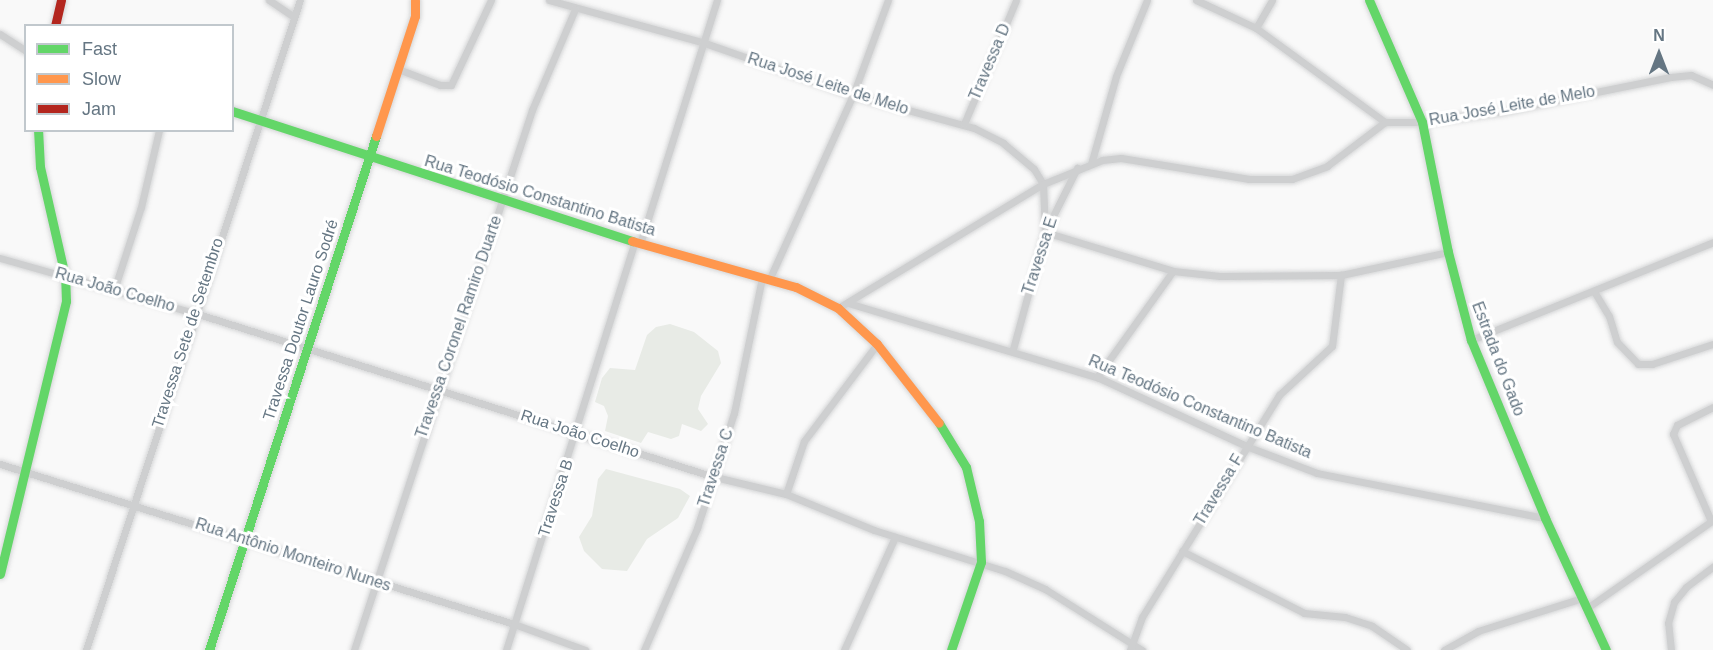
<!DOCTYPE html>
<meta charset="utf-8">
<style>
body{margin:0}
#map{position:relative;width:1713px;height:650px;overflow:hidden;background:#f9f9f9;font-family:Arial,sans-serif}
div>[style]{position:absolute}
.green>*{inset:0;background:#e8ebe6}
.roads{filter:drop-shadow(0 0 2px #d5d6d7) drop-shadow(0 0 2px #d5d6d7)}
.street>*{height:7px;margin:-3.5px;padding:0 3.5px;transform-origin:3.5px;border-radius:3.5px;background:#cecfd0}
.fast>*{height:9px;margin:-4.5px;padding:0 4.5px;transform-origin:4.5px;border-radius:4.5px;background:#63d668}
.slow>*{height:9px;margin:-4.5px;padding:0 4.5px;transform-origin:4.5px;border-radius:4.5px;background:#ff974d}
.jam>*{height:9px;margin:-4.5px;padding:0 4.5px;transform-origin:4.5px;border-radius:4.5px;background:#b3261e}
span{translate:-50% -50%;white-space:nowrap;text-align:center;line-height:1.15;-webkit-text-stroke:6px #fff;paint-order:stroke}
.street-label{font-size:16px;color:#657683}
.legend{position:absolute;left:24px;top:24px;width:210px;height:108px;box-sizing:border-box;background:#fff;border:2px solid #c1c8cd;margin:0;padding:8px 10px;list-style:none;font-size:18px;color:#657683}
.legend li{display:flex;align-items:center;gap:12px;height:30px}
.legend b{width:30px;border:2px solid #c1c8cd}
.north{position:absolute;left:1629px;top:24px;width:60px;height:60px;-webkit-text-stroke:4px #fff;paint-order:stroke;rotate:0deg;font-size:16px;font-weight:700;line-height:24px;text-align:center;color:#657683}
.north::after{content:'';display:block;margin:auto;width:21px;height:27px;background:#657683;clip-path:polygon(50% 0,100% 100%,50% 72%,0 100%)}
</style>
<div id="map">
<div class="green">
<i style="clip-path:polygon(670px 324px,694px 332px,718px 351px,721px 363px,701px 396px,698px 409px,708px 424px,701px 431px,682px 424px,679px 436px,671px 439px,648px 432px,641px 443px,605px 431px,608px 416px,604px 406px,595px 402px,602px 378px,610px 368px,635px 370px,647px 335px,656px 327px)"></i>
<i style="clip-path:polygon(606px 469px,680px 489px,690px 496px,678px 518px,647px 539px,627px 571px,602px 569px,584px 551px,579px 537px,592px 516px,598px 479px)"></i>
</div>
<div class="roads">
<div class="street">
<i style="left:269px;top:0;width:30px;rotate:34deg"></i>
<i style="left:549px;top:0;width:159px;rotate:15.4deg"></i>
<i style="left:702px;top:42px;width:160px;rotate:19.3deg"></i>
<i style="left:853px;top:95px;width:125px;rotate:15.3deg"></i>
<i style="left:974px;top:128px;width:33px;rotate:27deg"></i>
<i style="left:1003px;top:143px;width:40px;rotate:40deg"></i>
<i style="left:1034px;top:169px;width:17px;rotate:59deg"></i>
<i style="left:1043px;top:184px;width:48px;rotate:87.6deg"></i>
<i style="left:1196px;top:0;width:66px;rotate:25deg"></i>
<i style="left:1256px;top:28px;width:160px;rotate:36.1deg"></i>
<i style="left:1256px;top:28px;width:32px;rotate:-60deg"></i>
<i style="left:0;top:34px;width:31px;rotate:33deg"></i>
<i style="left:398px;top:69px;width:45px;rotate:20.9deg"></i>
<i style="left:440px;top:85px;width:11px"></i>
<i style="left:451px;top:85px;width:94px;rotate:-64.8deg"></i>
<i style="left:964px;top:124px;width:134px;rotate:-67.2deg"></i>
<i style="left:1091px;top:164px;width:91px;rotate:-74.1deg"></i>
<i style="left:1116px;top:76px;width:82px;rotate:-67.8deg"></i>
<i style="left:1045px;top:232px;width:134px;rotate:16.9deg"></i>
<i style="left:1173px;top:271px;width:47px;rotate:6.1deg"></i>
<i style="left:1220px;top:276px;width:121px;rotate:-0.5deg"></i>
<i style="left:1341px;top:275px;width:109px;rotate:-12.1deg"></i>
<i style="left:640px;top:244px;width:256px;rotate:-72.5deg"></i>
<i style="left:0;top:258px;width:203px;rotate:15.8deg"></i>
<i style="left:195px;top:313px;width:541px;rotate:17.53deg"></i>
<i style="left:711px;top:476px;width:77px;rotate:13.5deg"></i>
<i style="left:786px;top:494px;width:95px;rotate:22.2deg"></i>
<i style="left:874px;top:530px;width:137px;rotate:17.4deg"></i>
<i style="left:1005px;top:571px;width:44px;rotate:24.2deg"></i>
<i style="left:1045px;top:589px;width:115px;rotate:32.2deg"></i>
<i style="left:769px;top:280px;width:203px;rotate:-65.6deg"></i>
<i style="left:853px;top:95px;width:101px;rotate:-69.8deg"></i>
<i style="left:114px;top:290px;width:87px;rotate:-72deg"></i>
<i style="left:141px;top:207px;width:79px;rotate:-76.8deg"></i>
<i style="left:1595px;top:293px;width:27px;rotate:59deg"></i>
<i style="left:1609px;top:316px;width:27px;rotate:73deg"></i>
<i style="left:1617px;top:342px;width:30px;rotate:46deg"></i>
<i style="left:1638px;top:364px;width:14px"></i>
<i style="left:1652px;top:364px;width:64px;rotate:-18.2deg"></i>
<i style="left:848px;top:303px;width:260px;rotate:16.6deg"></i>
<i style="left:1097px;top:377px;width:164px;rotate:24.8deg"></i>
<i style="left:1246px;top:446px;width:76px;rotate:20.8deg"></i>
<i style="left:1317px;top:473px;width:232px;rotate:11.2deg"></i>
<i style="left:838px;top:308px;width:240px;rotate:-31.2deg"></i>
<i style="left:1043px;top:184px;width:64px;rotate:-22.1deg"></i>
<i style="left:1102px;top:160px;width:19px;rotate:-6deg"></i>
<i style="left:1121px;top:158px;width:130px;rotate:9.3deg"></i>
<i style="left:1249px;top:179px;width:43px"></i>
<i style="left:1292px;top:179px;width:37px;rotate:-20deg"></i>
<i style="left:1327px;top:166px;width:73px;rotate:-37.2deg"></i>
<i style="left:1385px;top:122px;width:37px"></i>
<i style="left:1422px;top:122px;width:81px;rotate:-7.8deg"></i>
<i style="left:1502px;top:111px;width:172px;rotate:-11.4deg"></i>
<i style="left:1671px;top:77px;width:20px;rotate:-6deg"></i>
<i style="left:1691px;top:75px;width:24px;rotate:24deg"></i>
<i style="left:1471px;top:340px;width:261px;rotate:-22deg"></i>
<i style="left:1013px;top:349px;width:121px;rotate:-74.7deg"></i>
<i style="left:1045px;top:232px;width:72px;rotate:-63.4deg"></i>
<i style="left:1097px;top:377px;width:130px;rotate:-54.4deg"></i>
<i style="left:0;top:464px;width:538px;rotate:17.29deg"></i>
<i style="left:514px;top:624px;width:76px;rotate:20.1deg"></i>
<i style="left:786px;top:494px;width:56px;rotate:-71.2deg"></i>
<i style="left:804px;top:441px;width:121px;rotate:-53deg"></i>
<i style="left:1711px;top:521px;width:95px;rotate:-113.6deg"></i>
<i style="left:1673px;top:434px;width:10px;rotate:-66deg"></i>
<i style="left:1677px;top:425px;width:40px;rotate:-26.6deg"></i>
<i style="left:1182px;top:551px;width:137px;rotate:26.9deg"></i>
<i style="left:1304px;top:613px;width:41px;rotate:5.6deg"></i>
<i style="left:1345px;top:617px;width:28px;rotate:18deg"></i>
<i style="left:1372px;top:626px;width:42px;rotate:34.4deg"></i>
<i style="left:1587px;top:608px;width:154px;rotate:-34.9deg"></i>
<i style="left:86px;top:650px;width:684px;rotate:-71.78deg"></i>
<i style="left:354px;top:650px;width:569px;rotate:-71.76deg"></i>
<i style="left:532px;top:110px;width:110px;rotate:-66.9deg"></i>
<i style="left:506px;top:650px;width:428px;rotate:-72.5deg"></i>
<i style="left:644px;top:650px;width:133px;rotate:-66.5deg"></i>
<i style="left:697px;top:528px;width:121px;rotate:-72.2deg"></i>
<i style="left:734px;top:413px;width:138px;rotate:-78.3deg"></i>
<i style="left:844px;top:650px;width:124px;rotate:-65.7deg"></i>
<i style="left:1130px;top:650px;width:35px;rotate:-70deg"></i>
<i style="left:1142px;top:617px;width:261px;rotate:-58.3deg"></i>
<i style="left:1279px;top:395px;width:72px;rotate:-42.8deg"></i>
<i style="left:1332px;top:346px;width:72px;rotate:-82.8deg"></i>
<i style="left:1444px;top:650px;width:39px;rotate:-29deg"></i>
<i style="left:1478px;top:631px;width:109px;rotate:-17.6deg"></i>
<i style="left:1671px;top:650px;width:27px;rotate:-96deg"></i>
<i style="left:1668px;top:623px;width:22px;rotate:-74deg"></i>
<i style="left:1674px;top:602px;width:19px;rotate:-51deg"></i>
<i style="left:1686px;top:587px;width:34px;rotate:-37deg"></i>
</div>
<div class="fast">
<i style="left:1369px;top:0;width:133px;rotate:66.5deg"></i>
<i style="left:1422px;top:122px;width:133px;rotate:78.7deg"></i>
<i style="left:1448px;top:252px;width:91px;rotate:75.4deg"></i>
<i style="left:1471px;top:340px;width:193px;rotate:67.4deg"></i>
<i style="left:1545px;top:518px;width:145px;rotate:65.2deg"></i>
<i style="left:232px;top:111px;width:421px;rotate:18deg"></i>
<i style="left:939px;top:423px;width:52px;rotate:58.5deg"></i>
<i style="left:966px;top:467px;width:56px;rotate:76.5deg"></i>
<i style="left:979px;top:521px;width:41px;rotate:87.2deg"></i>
<i style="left:981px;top:562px;width:93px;rotate:108.8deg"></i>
<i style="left:0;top:574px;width:281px;rotate:-76.4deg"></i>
<i style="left:66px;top:301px;width:25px;rotate:-92deg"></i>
<i style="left:65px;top:276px;width:112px;rotate:-102.9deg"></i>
<i style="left:40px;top:167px;width:37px;rotate:-93deg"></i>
<i style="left:209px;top:650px;width:540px;rotate:-72deg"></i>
</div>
<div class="slow">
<i style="left:376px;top:136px;width:126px;rotate:-72deg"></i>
<i style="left:415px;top:16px;width:16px;rotate:-90deg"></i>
<i style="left:632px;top:241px;width:170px;rotate:15.7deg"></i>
<i style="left:796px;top:287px;width:47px;rotate:26.6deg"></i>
<i style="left:838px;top:308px;width:53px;rotate:42.7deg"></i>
<i style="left:877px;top:344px;width:100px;rotate:51.9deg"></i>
</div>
<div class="jam">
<i style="left:55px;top:26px;width:27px;rotate:-77deg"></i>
</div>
</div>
<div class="street-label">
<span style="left:990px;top:62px;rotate:-67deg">Travessa D</span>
<span style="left:828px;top:84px;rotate:18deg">Rua José Leite de Melo</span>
<span style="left:1512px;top:106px;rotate:-10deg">Rua José Leite de Melo</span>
<span style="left:540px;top:196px;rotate:17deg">Rua Teodósio Constantino Batista</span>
<span style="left:1040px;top:256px;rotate:-72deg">Travessa E</span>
<span style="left:115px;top:290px;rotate:16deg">Rua João Coelho</span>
<span style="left:301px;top:320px;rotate:-72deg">Travessa Doutor Lauro Sodré</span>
<span style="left:459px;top:327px;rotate:-71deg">Travessa Coronel Ramiro Duarte</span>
<span style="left:188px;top:333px;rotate:-72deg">Travessa Sete de Setembro</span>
<span style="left:1498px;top:359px;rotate:69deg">Estrada do Gado</span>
<span style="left:1200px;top:407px;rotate:23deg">Rua Teodósio Constantino Batista</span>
<span style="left:580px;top:434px;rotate:18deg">Rua João Coelho</span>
<span style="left:716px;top:468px;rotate:-72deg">Travessa C</span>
<span style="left:1219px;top:490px;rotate:-59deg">Travessa F</span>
<span style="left:556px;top:498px;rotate:-72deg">Travessa B</span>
<span style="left:293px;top:555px;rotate:18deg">Rua Antônio Monteiro Nunes</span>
</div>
<ul class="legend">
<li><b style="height:8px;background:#63d668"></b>Fast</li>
<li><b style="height:8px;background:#ff974d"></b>Slow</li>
<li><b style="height:8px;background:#b3261e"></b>Jam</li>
</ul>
<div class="north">N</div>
</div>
